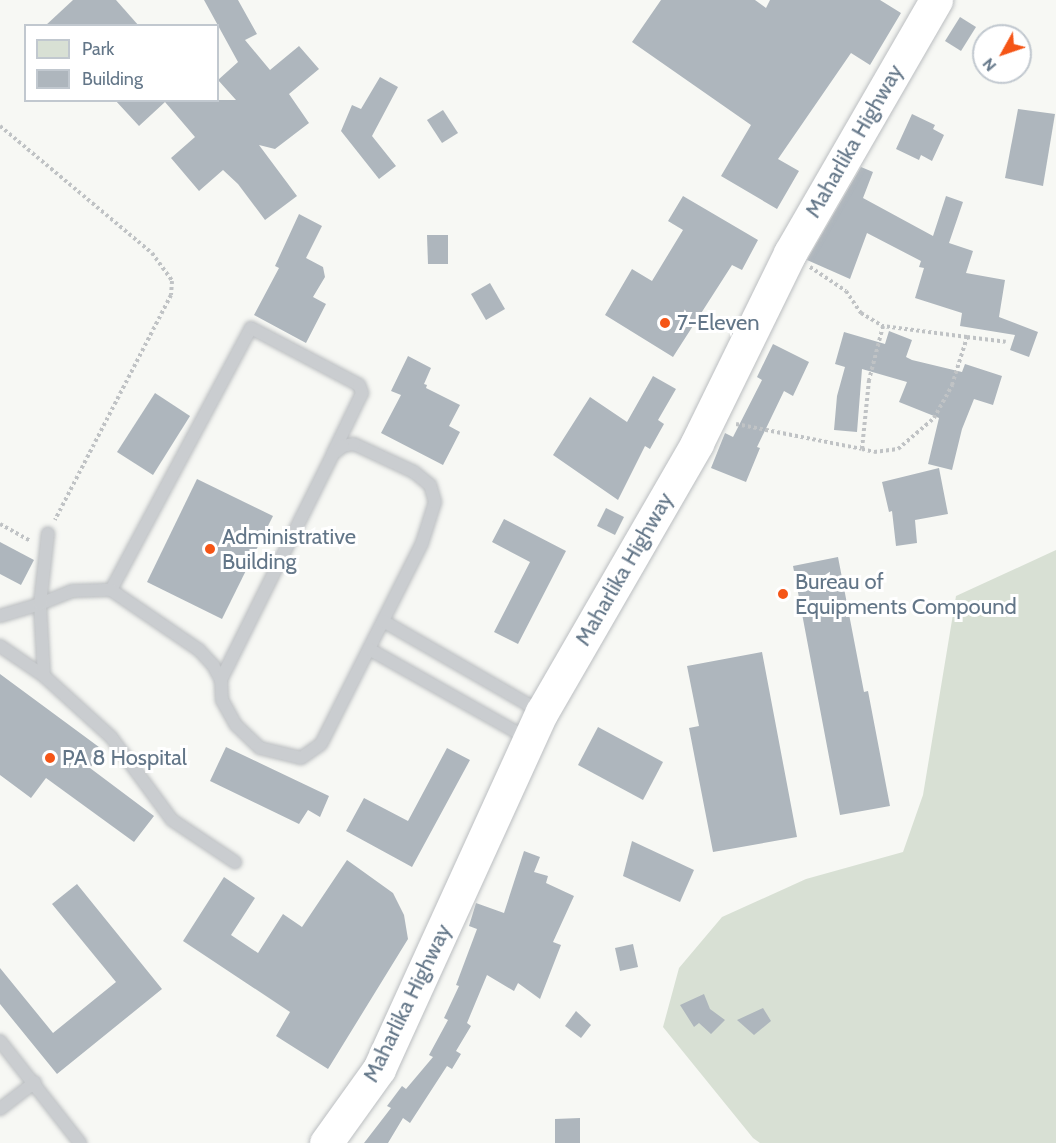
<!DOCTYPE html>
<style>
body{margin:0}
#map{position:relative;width:1056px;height:1143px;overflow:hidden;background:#f7f8f4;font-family:Cabin,sans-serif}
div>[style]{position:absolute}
.green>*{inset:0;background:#d8e0d4}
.building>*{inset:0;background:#aeb6bd}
.path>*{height:4px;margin-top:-2px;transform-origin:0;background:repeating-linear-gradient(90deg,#c0c3c5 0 3px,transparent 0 6px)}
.roads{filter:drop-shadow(0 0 2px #bbbec1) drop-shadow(0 0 2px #bbbec1)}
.service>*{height:12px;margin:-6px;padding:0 6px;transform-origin:6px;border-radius:6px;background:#cacdd0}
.trunk>*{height:33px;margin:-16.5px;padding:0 16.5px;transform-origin:16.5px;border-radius:16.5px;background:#fff}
.dots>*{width:16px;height:16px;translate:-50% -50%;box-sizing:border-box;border:3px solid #fff;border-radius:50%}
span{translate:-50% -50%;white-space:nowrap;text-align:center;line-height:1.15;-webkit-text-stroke:6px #fff;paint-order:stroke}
.street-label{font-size:22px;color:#637688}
.poi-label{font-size:22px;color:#637688}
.left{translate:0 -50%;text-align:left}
.legend{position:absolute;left:24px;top:24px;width:195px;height:78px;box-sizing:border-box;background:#fff;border:2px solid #c1c8cf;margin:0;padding:8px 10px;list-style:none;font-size:18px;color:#637688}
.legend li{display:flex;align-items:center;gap:12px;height:30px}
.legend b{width:30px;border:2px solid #c1c8cf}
.north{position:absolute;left:972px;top:24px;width:60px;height:60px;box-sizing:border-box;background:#fff;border:2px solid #c1c8cf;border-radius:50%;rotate:230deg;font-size:16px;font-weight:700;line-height:24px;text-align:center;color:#637688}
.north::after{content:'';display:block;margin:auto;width:21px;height:27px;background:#f55516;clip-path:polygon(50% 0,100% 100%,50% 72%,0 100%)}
</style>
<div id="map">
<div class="green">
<i style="clip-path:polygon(1056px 550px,1056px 1143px,760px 1143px,753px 1138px,663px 1027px,679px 968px,722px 917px,806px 879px,903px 852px,923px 795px,956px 596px)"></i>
</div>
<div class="building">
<i style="clip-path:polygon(73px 0,116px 0,139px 26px,45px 26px)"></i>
<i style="clip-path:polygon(204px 0,238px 0,257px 34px,245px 40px,270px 70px,299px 46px,319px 69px,289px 94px,309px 123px,275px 149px,259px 145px,297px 196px,265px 220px,238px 184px,223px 170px,199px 191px,171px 158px,195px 137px,165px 102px,139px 126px,115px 100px,236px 100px,218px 80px,238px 62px)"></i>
<i style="clip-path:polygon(661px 0,755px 0,766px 8px,770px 0,880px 0,901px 13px,870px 65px,851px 53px,778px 159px,799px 171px,777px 209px,721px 176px,751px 125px,632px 42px)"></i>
<i style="clip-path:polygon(960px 17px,976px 27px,961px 51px,945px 41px)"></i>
<i style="clip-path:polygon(380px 77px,398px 87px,372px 136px,396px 166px,379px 179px,341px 131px,352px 105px,361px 109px)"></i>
<i style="clip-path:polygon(1018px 109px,1055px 114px,1043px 186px,1005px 178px)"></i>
<i style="clip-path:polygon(443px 110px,458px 133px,442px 143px,427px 120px)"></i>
<i style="clip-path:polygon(912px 114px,935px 125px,933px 129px,944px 135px,932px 161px,921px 155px,919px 160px,896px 149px)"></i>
<i style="clip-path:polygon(861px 167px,873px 172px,863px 198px,933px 236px,946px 196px,963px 202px,949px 243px,973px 251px,966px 273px,1005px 280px,999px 317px,1038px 332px,1029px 357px,1010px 350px,1015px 335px,960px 326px,962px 313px,915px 298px,924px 268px,919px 267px,921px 261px,867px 233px,850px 279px,807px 260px)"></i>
<i style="clip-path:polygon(683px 196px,758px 240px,742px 270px,732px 265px,673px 357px,605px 315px,632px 269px,652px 281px,683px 230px,668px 221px)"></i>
<i style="clip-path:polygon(299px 214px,322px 226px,306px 258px,323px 267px,325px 277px,313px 297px,326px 304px,306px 343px,254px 315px,279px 268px,275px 266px)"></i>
<i style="clip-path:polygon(427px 235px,448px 235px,448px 264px,428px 264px)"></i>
<i style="clip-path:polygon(490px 283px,505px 309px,486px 320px,471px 294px)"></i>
<i style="clip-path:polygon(889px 331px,912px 340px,906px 357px,912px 360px,962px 372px,965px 364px,1002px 376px,993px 405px,974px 399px,962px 429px,952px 470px,928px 464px,939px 418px,899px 402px,907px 382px,862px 369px,857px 432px,834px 430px,837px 396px,845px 367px,835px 364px,844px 332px,885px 344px)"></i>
<i style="clip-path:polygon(773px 344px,809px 362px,793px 396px,784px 391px,757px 447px,760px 448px,746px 482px,711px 468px,725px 433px,733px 437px,762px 380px,757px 377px)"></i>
<i style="clip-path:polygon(408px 356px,431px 368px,424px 384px,427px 385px,426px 388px,460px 405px,449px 426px,460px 432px,443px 465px,381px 433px,401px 395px,391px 391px)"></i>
<i style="clip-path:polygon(653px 376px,676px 389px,658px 420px,664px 424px,650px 449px,645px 446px,618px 500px,553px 455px,590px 397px,627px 422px)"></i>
<i style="clip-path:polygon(155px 393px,190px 416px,153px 475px,117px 452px)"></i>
<i style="clip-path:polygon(939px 468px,948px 514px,915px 520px,917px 543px,896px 546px,892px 511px,889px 512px,882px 482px)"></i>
<i style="clip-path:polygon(197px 479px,273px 516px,222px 619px,147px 582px)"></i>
<i style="clip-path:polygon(606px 508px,624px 517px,615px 535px,597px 526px)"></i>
<i style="clip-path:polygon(504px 519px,566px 551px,518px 644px,494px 632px,530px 562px,492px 542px)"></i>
<i style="clip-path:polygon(0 542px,34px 560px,21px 585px,0 574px)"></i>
<i style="clip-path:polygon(838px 557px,864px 692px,868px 691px,890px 806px,840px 815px,793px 566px)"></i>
<i style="clip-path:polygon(762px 652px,797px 837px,713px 852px,689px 728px,699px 726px,687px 666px)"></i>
<i style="clip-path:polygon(0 674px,103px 750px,90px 768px,154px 816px,134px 842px,46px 778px,31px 798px,0 775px)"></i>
<i style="clip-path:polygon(598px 727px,663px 762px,643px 800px,578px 765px)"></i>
<i style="clip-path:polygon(226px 747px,329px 796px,320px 817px,308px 810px,299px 824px,210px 781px)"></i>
<i style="clip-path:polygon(447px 748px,470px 760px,412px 867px,346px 831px,364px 798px,408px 821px)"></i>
<i style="clip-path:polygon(632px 841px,694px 870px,680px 902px,623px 876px)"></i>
<i style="clip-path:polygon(524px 851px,540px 857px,534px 872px,548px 876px,546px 883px,574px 896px,553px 942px,561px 945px,540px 999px,518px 983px,514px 991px,487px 975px,467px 1023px,471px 1026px,456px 1051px,461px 1054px,452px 1069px,447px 1066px,410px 1123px,403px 1118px,388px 1143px,364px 1143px,391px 1108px,387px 1106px,402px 1086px,406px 1089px,433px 1057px,429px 1055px,448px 1020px,444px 1018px,459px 986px,456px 985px,477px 929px,469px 926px,476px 903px,504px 913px)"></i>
<i style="clip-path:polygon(347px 860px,393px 893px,404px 915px,408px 939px,328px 1069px,276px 1036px,290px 1012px,183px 941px,224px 877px,255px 898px,231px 935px,258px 953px,283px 914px,302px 927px)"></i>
<i style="clip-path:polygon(77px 884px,162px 989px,57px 1074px,0 1004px,0 968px,53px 1033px,116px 982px,52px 904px)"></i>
<i style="clip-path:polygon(633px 944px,638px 967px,620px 971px,615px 948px)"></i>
<i style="clip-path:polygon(704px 994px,710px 1009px,725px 1020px,711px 1034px,699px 1023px,694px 1027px,680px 1005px)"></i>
<i style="clip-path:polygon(763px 1008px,771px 1021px,754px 1035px,737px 1020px)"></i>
<i style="clip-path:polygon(576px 1011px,591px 1025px,581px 1038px,565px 1026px)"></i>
<i style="clip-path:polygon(580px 1118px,580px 1143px,555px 1143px,555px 1119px)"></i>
</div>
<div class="path">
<i style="left:0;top:126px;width:198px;rotate:39.9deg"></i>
<i style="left:152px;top:253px;width:34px;rotate:54deg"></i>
<i style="left:172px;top:281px;width:14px;rotate:94deg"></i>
<i style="left:171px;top:295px;width:253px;rotate:117.3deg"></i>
<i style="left:810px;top:267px;width:43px;rotate:33.7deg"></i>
<i style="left:846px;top:291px;width:27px;rotate:56deg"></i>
<i style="left:861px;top:313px;width:26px;rotate:31deg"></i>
<i style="left:967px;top:337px;width:39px;rotate:7deg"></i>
<i style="left:736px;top:424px;width:128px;rotate:11.2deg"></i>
<i style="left:862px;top:449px;width:12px;rotate:14deg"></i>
<i style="left:874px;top:452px;width:24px;rotate:-7deg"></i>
<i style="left:898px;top:449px;width:48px;rotate:-40.7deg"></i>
<i style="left:934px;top:418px;width:38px;rotate:-61deg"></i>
<i style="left:952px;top:385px;width:50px;rotate:-72.6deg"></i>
<i style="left:967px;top:337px;width:85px;rotate:-172.5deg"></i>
<i style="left:883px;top:326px;width:56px;rotate:104.5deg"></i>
<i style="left:869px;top:380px;width:69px;rotate:95.8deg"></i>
<i style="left:0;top:524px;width:35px;rotate:29deg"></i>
</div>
<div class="roads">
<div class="service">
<i style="left:111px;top:590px;width:297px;rotate:-61.9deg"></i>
<i style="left:251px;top:328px;width:122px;rotate:27.8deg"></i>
<i style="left:359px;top:385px;width:9px;rotate:69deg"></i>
<i style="left:362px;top:393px;width:67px;rotate:115.8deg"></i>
<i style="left:0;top:616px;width:42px;rotate:-16.7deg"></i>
<i style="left:40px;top:604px;width:35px;rotate:-22deg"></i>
<i style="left:73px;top:591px;width:38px;rotate:-2deg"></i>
<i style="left:111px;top:590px;width:107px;rotate:34.3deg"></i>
<i style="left:199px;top:650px;width:21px;rotate:47deg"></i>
<i style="left:213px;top:665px;width:17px;rotate:62deg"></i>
<i style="left:221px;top:680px;width:20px;rotate:87deg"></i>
<i style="left:222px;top:700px;width:29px;rotate:61deg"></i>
<i style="left:236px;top:725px;width:33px;rotate:44deg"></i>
<i style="left:260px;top:748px;width:42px;rotate:13.7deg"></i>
<i style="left:301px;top:758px;width:24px;rotate:-35deg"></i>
<i style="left:321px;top:744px;width:225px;rotate:-63.3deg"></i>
<i style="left:422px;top:543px;width:43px;rotate:-72.4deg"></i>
<i style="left:435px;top:502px;width:18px;rotate:-106deg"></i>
<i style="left:430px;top:485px;width:21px;rotate:-141deg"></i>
<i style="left:414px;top:472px;width:66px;rotate:-155deg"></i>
<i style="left:354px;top:444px;width:11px;rotate:170deg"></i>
<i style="left:343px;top:446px;width:13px;rotate:141deg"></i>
<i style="left:333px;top:454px;width:252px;rotate:116.4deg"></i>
<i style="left:383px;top:621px;width:182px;rotate:29.9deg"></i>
<i style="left:0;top:646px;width:53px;rotate:34.3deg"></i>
<i style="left:44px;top:676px;width:91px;rotate:42.3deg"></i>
<i style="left:111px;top:737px;width:103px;rotate:53.7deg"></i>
<i style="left:172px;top:820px;width:76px;rotate:33.7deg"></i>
<i style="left:369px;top:649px;width:181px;rotate:29.4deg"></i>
<i style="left:44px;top:676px;width:72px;rotate:-93.2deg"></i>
<i style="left:40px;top:604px;width:71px;rotate:-83.6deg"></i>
<i style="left:0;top:1041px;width:130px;rotate:51.9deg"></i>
<i style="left:0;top:1109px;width:44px;rotate:-37.6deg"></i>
</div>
<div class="trunk">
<i style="left:326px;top:1143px;width:91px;rotate:-54.4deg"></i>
<i style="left:379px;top:1069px;width:392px;rotate:-65.5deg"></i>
<i style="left:542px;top:712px;width:310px;rotate:-60deg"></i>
<i style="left:697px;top:443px;width:212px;rotate:-63.9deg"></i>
<i style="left:790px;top:253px;width:292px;rotate:-60deg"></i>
</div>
</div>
<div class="dots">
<i style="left:665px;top:323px;background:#f55516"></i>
<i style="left:210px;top:549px;background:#f55516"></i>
<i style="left:783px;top:594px;background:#f55516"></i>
<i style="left:50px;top:758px;background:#f55516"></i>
</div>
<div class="street-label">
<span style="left:854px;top:141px;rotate:-60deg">Maharlika Highway</span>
<span style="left:624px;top:569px;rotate:-60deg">Maharlika Highway</span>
<span style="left:407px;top:1003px;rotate:-64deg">Maharlika Highway</span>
</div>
<div class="poi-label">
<span class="left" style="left:677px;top:323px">7-Eleven</span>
<span class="left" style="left:222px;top:549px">Administrative<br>Building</span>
<span class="left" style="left:795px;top:594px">Bureau of<br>Equipments Compound</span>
<span class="left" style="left:62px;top:758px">PA 8 Hospital</span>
</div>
<ul class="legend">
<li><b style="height:16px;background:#d8e0d4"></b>Park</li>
<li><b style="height:16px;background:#aeb6bd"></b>Building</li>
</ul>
<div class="north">N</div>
</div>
